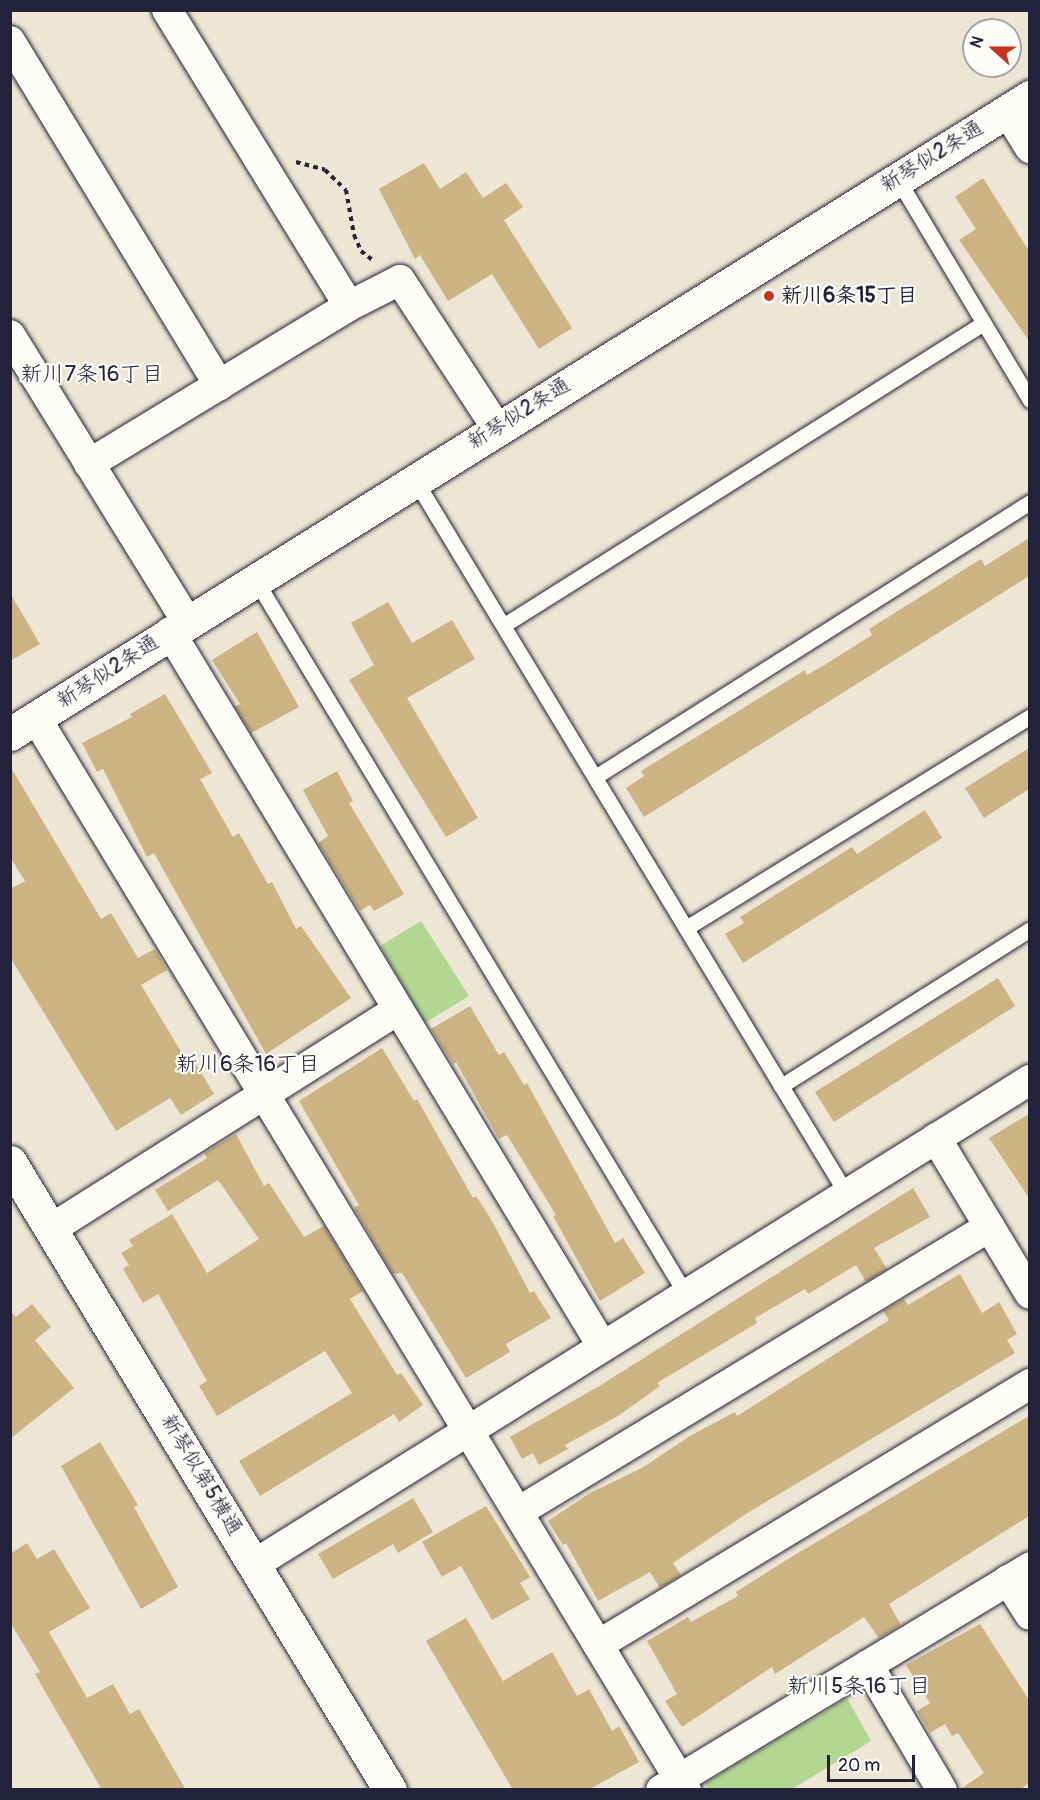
<!DOCTYPE html>
<meta charset="utf-8">
<style>
body{margin:0}
#map{position:relative;width:1040px;height:1800px;overflow:hidden;background:#eee6d4;font-family:Pangolin,"Klee One",sans-serif}
div>[style]{position:absolute}
.green>*{inset:0;background:#b2d792}
.building>*{inset:0;background:#ccb383}
.path>*{height:4px;margin-top:-2px;transform-origin:0;background:repeating-linear-gradient(90deg,#22223b 0 4.5px,transparent 0 9px)}
.roads{filter:drop-shadow(0 0 2px #22223b) drop-shadow(0 0 2px #22223b)}
.lane>*{height:15px;margin:-7.5px;padding:0 7.5px;transform-origin:7.5px;border-radius:7.5px;background:#fdfcf7}
.street>*{height:30px;margin:-15px;padding:0 15px;transform-origin:15px;border-radius:15px;background:#fdfcf7}
.secondary>*{height:33px;margin:-16.5px;padding:0 16.5px;transform-origin:16.5px;border-radius:16.5px;background:#fdfcf7}
.dots>*{width:16px;height:16px;translate:-50% -50%;box-sizing:border-box;border:3px solid #fdfcf7;border-radius:50%}
span{translate:-50% -50%;white-space:nowrap;text-align:center;line-height:1.15;-webkit-text-stroke:4.5px #fdfcf7;paint-order:stroke}
.street-label{font-size:21px;color:#22223b}
.poi-label{font-size:21px;color:#22223b;font-weight:700}
.left{translate:0 -50%;text-align:left}
.neighbourhood-label{font-size:22px;color:#22223b}
.frame{position:absolute;inset:0;border:12px solid #22223b;pointer-events:none}
.north{position:absolute;left:962px;top:18px;width:60px;height:60px;box-sizing:border-box;background:#fdfcf7;border:2px solid #a5a5ac;border-radius:50%;rotate:291deg;font-size:16px;font-weight:700;line-height:24px;text-align:center;color:#22223b}
.north::after{content:'';display:block;margin:auto;width:21px;height:27px;background:#c8321e;clip-path:polygon(50% 0,100% 100%,50% 72%,0 100%)}
.scale{position:absolute;left:827px;top:1755px;width:88px;height:27px;box-sizing:border-box;border:3px solid #22223b;border-top:0;padding-left:8px;font-size:18px;line-height:21px;white-space:nowrap;color:#22223b;-webkit-text-stroke:4px #fdfcf7;paint-order:stroke}
</style>
<div id="map">
<div class="green">
<i style="clip-path:polygon(421px 921px,469px 996px,425px 1023px,380px 946px)"></i>
<i style="clip-path:polygon(847px 1698px,871px 1741px,792px 1789px,708px 1789px,705px 1783px)"></i>
</div>
<div class="building">
<i style="clip-path:polygon(424px 163px,440px 189px,466px 172px,483px 198px,506px 183px,523px 207px,504px 220px,572px 328px,539px 349px,492px 274px,448px 301px,420px 255px,415px 259px,379px 189px)"></i>
<i style="clip-path:polygon(983px 178px,1029px 251px,1029px 341px,959px 240px,976px 229px,955px 197px)"></i>
<i style="clip-path:polygon(1029px 538px,1029px 576px,644px 817px,626px 788px,644px 776px,641px 771px,805px 670px,807px 675px,826px 664px,872px 635px,869px 629px,981px 559px,985px 566px)"></i>
<i style="clip-path:polygon(10px 593px,40px 644px,10px 661px)"></i>
<i style="clip-path:polygon(388px 602px,412px 643px,452px 620px,475px 659px,407px 698px,478px 818px,446px 837px,349px 680px,374px 665px,351px 623px)"></i>
<i style="clip-path:polygon(257px 632px,299px 707px,251px 733px,235px 707px,240px 704px,212px 660px)"></i>
<i style="clip-path:polygon(165px 694px,212px 773px,200px 779px,233px 837px,239px 833px,268px 884px,272px 882px,296px 929px,301px 926px,351px 998px,266px 1054px,154px 853px,147px 857px,103px 769px,97px 772px,82px 743px,132px 717px,130px 714px)"></i>
<i style="clip-path:polygon(1029px 748px,1029px 789px,984px 818px,965px 788px)"></i>
<i style="clip-path:polygon(10px 766px,101px 919px,111px 913px,138px 958px,155px 949px,167px 970px,141px 985px,186px 1060px,191px 1056px,214px 1094px,181px 1115px,170px 1098px,116px 1131px,10px 957px,10px 889px,25px 881px,10px 857px)"></i>
<i style="clip-path:polygon(337px 771px,353px 801px,349px 803px,404px 894px,374px 911px,370px 905px,360px 911px,318px 843px,328px 836px,303px 790px)"></i>
<i style="clip-path:polygon(925px 810px,942px 838px,743px 963px,725px 934px,744px 923px,740px 917px,852px 847px,857px 854px)"></i>
<i style="clip-path:polygon(998px 978px,1015px 1006px,834px 1122px,815px 1092px)"></i>
<i style="clip-path:polygon(470px 1006px,499px 1055px,504px 1052px,524px 1085px,527px 1083px,615px 1243px,623px 1238px,645px 1273px,600px 1301px,553px 1216px,556px 1215px,507px 1135px,499px 1139px,456px 1062px,453px 1064px,431px 1029px)"></i>
<i style="clip-path:polygon(382px 1048px,414px 1101px,417px 1099px,473px 1198px,476px 1196px,491px 1219px,530px 1293px,534px 1291px,551px 1318px,506px 1344px,510px 1352px,466px 1378px,402px 1273px,393px 1274px,354px 1208px,359px 1205px,357px 1202px,299px 1101px)"></i>
<i style="clip-path:polygon(1029px 1114px,1029px 1198px,989px 1138px)"></i>
<i style="clip-path:polygon(236px 1134px,264px 1186px,269px 1183px,304px 1237px,324px 1226px,363px 1291px,350px 1299px,397px 1375px,401px 1373px,423px 1405px,399px 1422px,394px 1414px,260px 1496px,239px 1461px,352px 1393px,325px 1351px,217px 1416px,199px 1386px,207px 1381px,158px 1294px,143px 1303px,123px 1269px,129px 1265px,121px 1253px,133px 1246px,129px 1240px,172px 1214px,207px 1273px,259px 1239px,218px 1180px,168px 1211px,155px 1190px,207px 1158px,204px 1153px)"></i>
<i style="clip-path:polygon(913px 1188px,930px 1217px,874px 1248px,887px 1269px,866px 1282px,856px 1265px,808px 1294px,805px 1289px,755px 1318px,757px 1323px,657px 1383px,660px 1386px,618px 1416px,565px 1445px,568px 1449px,539px 1465px,533px 1453px,522px 1459px,510px 1437px,601px 1385px)"></i>
<i style="clip-path:polygon(960px 1274px,982px 1313px,999px 1302px,1017px 1334px,1007px 1340px,1015px 1353px,749px 1512px,673px 1563px,681px 1575px,660px 1588px,650px 1572px,598px 1601px,566px 1543px,563px 1545px,548px 1521px,590px 1493px,642px 1468px,690px 1436px,735px 1412px,737px 1416px,889px 1320px,883px 1311px,904px 1299px,908px 1305px)"></i>
<i style="clip-path:polygon(32px 1304px,51px 1327px,35px 1340px,74px 1388px,10px 1439px,10px 1311px,16px 1317px)"></i>
<i style="clip-path:polygon(1029px 1416px,1029px 1516px,889px 1604px,901px 1625px,879px 1638px,864px 1617px,775px 1674px,772px 1667px,682px 1727px,665px 1701px,677px 1694px,647px 1641px,688px 1617px,691px 1622px,738px 1596px,736px 1592px,788px 1559px)"></i>
<i style="clip-path:polygon(100px 1442px,138px 1505px,134px 1507px,178px 1587px,141px 1609px,61px 1466px)"></i>
<i style="clip-path:polygon(413px 1498px,433px 1532px,398px 1553px,393px 1544px,333px 1579px,318px 1554px)"></i>
<i style="clip-path:polygon(486px 1506px,530px 1577px,520px 1583px,530px 1599px,492px 1620px,461px 1566px,442px 1577px,422px 1542px)"></i>
<i style="clip-path:polygon(27px 1543px,37px 1559px,54px 1549px,90px 1608px,49px 1632px,87px 1698px,113px 1684px,130px 1714px,139px 1709px,186px 1790px,102px 1790px,35px 1674px,40px 1672px,10px 1622px,10px 1554px)"></i>
<i style="clip-path:polygon(466px 1618px,503px 1681px,552px 1652px,577px 1696px,589px 1689px,612px 1731px,619px 1726px,639px 1762px,588px 1790px,513px 1790px,426px 1641px)"></i>
<i style="clip-path:polygon(980px 1624px,1029px 1700px,1029px 1783px,1020px 1790px,959px 1790px,984px 1773px,958px 1733px,952px 1736px,945px 1724px,930px 1733px,917px 1711px,930px 1703px,906px 1665px)"></i>
</div>
<div class="path">
<i style="left:296px;top:162px;width:30px;rotate:15deg"></i>
<i style="left:325px;top:170px;width:29px;rotate:44deg"></i>
<i style="left:346px;top:190px;width:46px;rotate:79.9deg"></i>
<i style="left:354px;top:235px;width:17px;rotate:66deg"></i>
<i style="left:361px;top:251px;width:16px;rotate:38deg"></i>
</div>
<div class="roads">
<div class="lane">
<i style="left:897px;top:178px;width:259px;rotate:59.1deg"></i>
<i style="left:415px;top:480px;width:833px;rotate:58.85deg"></i>
<i style="left:255px;top:579px;width:833px;rotate:58.94deg"></i>
<i style="left:504px;top:625px;width:565px;rotate:-32.2deg"></i>
<i style="left:595px;top:777px;width:515px;rotate:-32.3deg"></i>
<i style="left:686px;top:928px;width:404px;rotate:-31.6deg"></i>
<i style="left:781px;top:1086px;width:294px;rotate:-32.2deg"></i>
</div>
<div class="street">
<i style="left:167px;top:10px;width:347px;rotate:58.4deg"></i>
<i style="left:10px;top:41px;width:403px;rotate:58.7deg"></i>
<i style="left:1007px;top:111px;width:44px;rotate:58.1deg"></i>
<i style="left:10px;top:335px;width:339px;rotate:58.3deg"></i>
<i style="left:89px;top:464px;width:304px;rotate:-31.3deg"></i>
<i style="left:349px;top:306px;width:57px;rotate:-27deg"></i>
<i style="left:400px;top:280px;width:177px;rotate:56.8deg"></i>
<i style="left:170px;top:632px;width:832px;rotate:58.81deg"></i>
<i style="left:36px;top:718px;width:1254px;rotate:58.77deg"></i>
<i style="left:936px;top:1138px;width:182px;rotate:58.9deg"></i>
<i style="left:51px;top:1229px;width:409px;rotate:-32.3deg"></i>
<i style="left:518px;top:1512px;width:551px;rotate:-31.18deg"></i>
<i style="left:255px;top:1564px;width:914px;rotate:-31.99deg"></i>
<i style="left:1008px;top:1580px;width:41px;rotate:57.8deg"></i>
<i style="left:598px;top:1645px;width:505px;rotate:-31.14deg"></i>
<i style="left:868px;top:1665px;width:145px;rotate:59.4deg"></i>
<i style="left:661px;top:1790px;width:431px;rotate:-31.1deg"></i>
</div>
<div class="secondary">
<i style="left:10px;top:734px;width:1203px;rotate:-31.99deg"></i>
<i style="left:10px;top:1162px;width:734px;rotate:58.82deg"></i>
</div>
</div>
<div class="dots">
<i style="left:769px;top:296px;background:#c8321e"></i>
</div>
<div class="street-label">
<span style="left:932px;top:157px;rotate:-32deg">新琴似2条通</span>
<span style="left:519px;top:414px;rotate:-32deg">新琴似2条通</span>
<span style="left:108px;top:672px;rotate:-33deg">新琴似2条通</span>
<span style="left:201px;top:1475px;rotate:59deg">新琴似第5横通</span>
</div>
<div class="poi-label">
<span class="left" style="left:781px;top:296px">新川6条15丁目</span>
</div>
<div class="neighbourhood-label">
<span style="left:92px;top:375px">新川7条16丁目</span>
<span style="left:248px;top:1065px">新川6条16丁目</span>
<span style="left:859px;top:1687px">新川5条16丁目</span>
</div>
<div class="frame"></div>
<div class="north">N</div>
<div class="scale">20 m</div>
</div>
